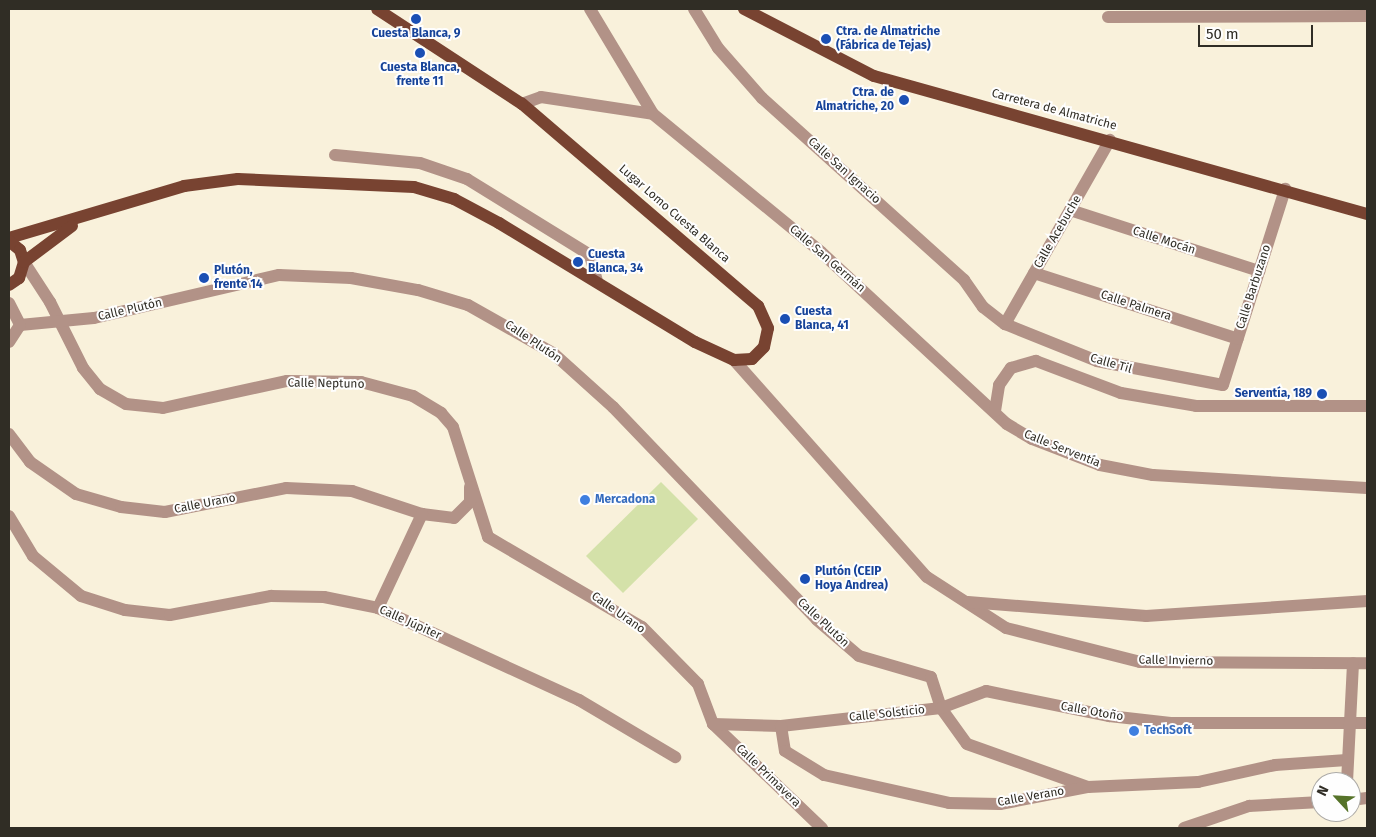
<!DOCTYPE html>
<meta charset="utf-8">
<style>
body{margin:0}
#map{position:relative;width:1376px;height:837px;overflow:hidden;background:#f9f1db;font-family:"Fira Sans",sans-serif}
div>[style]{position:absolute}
.green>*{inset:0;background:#d4e1a9}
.minor>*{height:12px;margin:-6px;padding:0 6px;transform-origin:6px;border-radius:6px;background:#b29287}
.major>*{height:12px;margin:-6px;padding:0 6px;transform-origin:6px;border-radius:6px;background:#784331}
.dots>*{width:14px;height:14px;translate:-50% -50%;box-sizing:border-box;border:2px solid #fefefe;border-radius:50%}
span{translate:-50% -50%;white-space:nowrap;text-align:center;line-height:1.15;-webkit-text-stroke:4px #fefefe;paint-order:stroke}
.transit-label{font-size:12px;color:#164399;font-weight:700}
.left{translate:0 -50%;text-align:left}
.right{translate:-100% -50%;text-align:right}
.street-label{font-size:12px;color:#302d25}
.shop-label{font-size:12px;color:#366cbe;font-weight:700}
.frame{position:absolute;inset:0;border:10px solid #302d25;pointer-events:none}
.north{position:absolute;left:1311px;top:772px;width:50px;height:50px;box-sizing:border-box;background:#fefefe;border:1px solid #acaaa7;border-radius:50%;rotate:295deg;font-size:14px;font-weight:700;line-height:20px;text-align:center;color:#302d25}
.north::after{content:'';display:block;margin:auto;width:18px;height:22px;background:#567329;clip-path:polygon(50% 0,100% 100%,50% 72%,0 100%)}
.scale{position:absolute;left:1198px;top:25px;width:115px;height:22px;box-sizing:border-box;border:2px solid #302d25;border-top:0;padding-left:6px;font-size:15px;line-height:18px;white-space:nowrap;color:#302d25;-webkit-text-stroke:4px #fefefe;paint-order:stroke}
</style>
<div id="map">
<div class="green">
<i style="clip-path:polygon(661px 482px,698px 519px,623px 593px,586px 556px)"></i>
</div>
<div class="minor">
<i style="left:590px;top:9px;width:122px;rotate:59deg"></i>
<i style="left:694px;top:9px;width:46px;rotate:58.4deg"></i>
<i style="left:718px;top:48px;width:67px;rotate:48.7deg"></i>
<i style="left:762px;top:98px;width:272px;rotate:42deg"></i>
<i style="left:964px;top:280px;width:33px;rotate:55deg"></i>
<i style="left:983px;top:307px;width:28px;rotate:38deg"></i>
<i style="left:1005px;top:324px;width:99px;rotate:21.9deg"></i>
<i style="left:1097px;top:361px;width:128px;rotate:10.8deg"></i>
<i style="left:1223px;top:385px;width:206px;rotate:-72.4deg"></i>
<i style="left:1108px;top:17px;width:259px;rotate:-0.2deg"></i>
<i style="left:522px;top:104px;width:20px;rotate:-20deg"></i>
<i style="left:541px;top:97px;width:113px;rotate:8.6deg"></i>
<i style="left:653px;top:114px;width:217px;rotate:39.4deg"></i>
<i style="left:821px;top:252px;width:253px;rotate:42.8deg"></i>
<i style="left:1007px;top:424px;width:29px;rotate:31deg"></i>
<i style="left:1032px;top:439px;width:73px;rotate:20.9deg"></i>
<i style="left:1100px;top:465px;width:54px;rotate:10.7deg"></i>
<i style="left:1153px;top:475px;width:214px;rotate:3.5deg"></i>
<i style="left:335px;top:155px;width:85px;rotate:5.4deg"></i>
<i style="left:420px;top:163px;width:50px;rotate:18.8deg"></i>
<i style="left:467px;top:179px;width:145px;rotate:31.7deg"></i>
<i style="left:590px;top:255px;width:28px;rotate:75deg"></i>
<i style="left:1070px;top:210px;width:199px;rotate:17.9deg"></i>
<i style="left:24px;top:262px;width:48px;rotate:57deg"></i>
<i style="left:50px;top:302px;width:74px;rotate:63.4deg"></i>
<i style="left:83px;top:368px;width:27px;rotate:51deg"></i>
<i style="left:100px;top:389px;width:30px;rotate:30deg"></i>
<i style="left:126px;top:404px;width:37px;rotate:6deg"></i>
<i style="left:163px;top:408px;width:127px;rotate:-12.3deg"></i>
<i style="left:287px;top:381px;width:74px;rotate:0.8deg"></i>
<i style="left:361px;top:382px;width:54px;rotate:15.1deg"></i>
<i style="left:413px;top:396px;width:33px;rotate:31deg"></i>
<i style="left:441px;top:413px;width:18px;rotate:49deg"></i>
<i style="left:453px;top:427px;width:115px;rotate:72.3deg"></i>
<i style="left:488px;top:537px;width:178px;rotate:30.3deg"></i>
<i style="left:642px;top:627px;width:80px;rotate:45.5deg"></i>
<i style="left:698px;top:684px;width:43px;rotate:69.4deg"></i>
<i style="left:713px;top:724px;width:151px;rotate:43.7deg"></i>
<i style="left:1034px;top:273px;width:214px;rotate:17.9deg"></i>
<i style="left:9px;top:303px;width:25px;rotate:63deg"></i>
<i style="left:1005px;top:324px;width:212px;rotate:-60.3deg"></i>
<i style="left:20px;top:325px;width:74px;rotate:-5.4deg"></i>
<i style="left:94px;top:318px;width:190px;rotate:-13.1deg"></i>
<i style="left:279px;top:275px;width:72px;rotate:2.4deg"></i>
<i style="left:351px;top:278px;width:68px;rotate:10.2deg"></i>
<i style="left:418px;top:290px;width:52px;rotate:16.7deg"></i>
<i style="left:468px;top:305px;width:98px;rotate:29.5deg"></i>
<i style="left:553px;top:353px;width:81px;rotate:42deg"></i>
<i style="left:613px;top:407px;width:295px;rotate:46.2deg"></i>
<i style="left:817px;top:620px;width:55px;rotate:40.6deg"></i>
<i style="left:859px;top:656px;width:75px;rotate:16.3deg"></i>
<i style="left:931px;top:677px;width:33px;rotate:72deg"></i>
<i style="left:941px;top:708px;width:44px;rotate:54.2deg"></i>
<i style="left:967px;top:744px;width:128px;rotate:19.6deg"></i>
<i style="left:9px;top:342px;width:20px;rotate:-57deg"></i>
<i style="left:734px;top:360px;width:290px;rotate:48.4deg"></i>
<i style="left:927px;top:577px;width:94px;rotate:32.8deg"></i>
<i style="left:1006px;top:628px;width:138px;rotate:14.2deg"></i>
<i style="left:1140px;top:662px;width:227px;rotate:0.3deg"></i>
<i style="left:995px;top:411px;width:26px;rotate:-81deg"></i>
<i style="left:999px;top:385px;width:21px;rotate:-55deg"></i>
<i style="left:1011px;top:368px;width:26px;rotate:-16deg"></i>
<i style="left:1036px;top:361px;width:91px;rotate:20.6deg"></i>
<i style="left:1121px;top:393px;width:76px;rotate:9.8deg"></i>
<i style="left:1196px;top:406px;width:171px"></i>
<i style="left:9px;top:434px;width:35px;rotate:53deg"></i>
<i style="left:30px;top:462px;width:56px;rotate:34.8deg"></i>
<i style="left:76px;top:494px;width:47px;rotate:16.1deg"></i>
<i style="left:121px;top:507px;width:44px;rotate:6.5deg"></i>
<i style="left:165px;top:512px;width:123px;rotate:-11.2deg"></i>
<i style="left:286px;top:488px;width:66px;rotate:2.6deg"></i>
<i style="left:352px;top:491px;width:74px;rotate:18.2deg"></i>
<i style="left:422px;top:514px;width:32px;rotate:7deg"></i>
<i style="left:454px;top:518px;width:23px;rotate:-45deg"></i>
<i style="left:470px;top:502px;width:15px;rotate:-90deg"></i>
<i style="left:9px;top:516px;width:47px;rotate:59deg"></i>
<i style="left:33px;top:556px;width:62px;rotate:39.8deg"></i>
<i style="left:81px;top:596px;width:46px;rotate:17.7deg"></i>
<i style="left:125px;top:610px;width:45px;rotate:6.3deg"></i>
<i style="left:170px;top:615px;width:103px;rotate:-10.7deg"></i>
<i style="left:271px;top:596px;width:53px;rotate:1.1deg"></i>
<i style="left:324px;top:597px;width:55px;rotate:11.5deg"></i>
<i style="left:378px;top:608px;width:221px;rotate:24.6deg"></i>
<i style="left:579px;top:700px;width:112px;rotate:30.7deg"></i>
<i style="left:968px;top:602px;width:179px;rotate:4.5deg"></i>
<i style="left:1146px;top:616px;width:222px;rotate:-3.9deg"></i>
<i style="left:378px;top:608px;width:104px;rotate:-64.9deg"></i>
<i style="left:713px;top:724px;width:68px;rotate:1.7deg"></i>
<i style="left:781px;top:726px;width:161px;rotate:-6.4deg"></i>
<i style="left:941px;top:708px;width:48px;rotate:-20.7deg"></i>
<i style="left:986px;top:691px;width:126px;rotate:11.5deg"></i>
<i style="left:1109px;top:716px;width:62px;rotate:6.4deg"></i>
<i style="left:1171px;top:723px;width:196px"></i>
<i style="left:781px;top:726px;width:25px;rotate:81deg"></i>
<i style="left:785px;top:751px;width:46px;rotate:31.6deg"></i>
<i style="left:824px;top:775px;width:128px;rotate:12.6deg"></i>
<i style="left:949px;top:803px;width:51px;rotate:1.1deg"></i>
<i style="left:1000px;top:804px;width:90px;rotate:-10.9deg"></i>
<i style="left:1088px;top:787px;width:110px;rotate:-2.6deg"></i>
<i style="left:1198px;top:782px;width:79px;rotate:-12.4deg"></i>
<i style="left:1275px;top:765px;width:72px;rotate:-4deg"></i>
<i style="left:1347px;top:782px;width:119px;rotate:-87.1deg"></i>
<i style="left:1351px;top:800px;width:16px;rotate:-7deg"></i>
<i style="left:1184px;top:828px;width:69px;rotate:-18.7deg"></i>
<i style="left:1249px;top:806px;width:72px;rotate:-3.2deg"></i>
</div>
<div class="major">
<i style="left:744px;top:9px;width:146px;rotate:27.3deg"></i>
<i style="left:874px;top:76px;width:512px;rotate:15.64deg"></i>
<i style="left:9px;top:238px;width:183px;rotate:-16.5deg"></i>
<i style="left:184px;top:186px;width:54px;rotate:-7.4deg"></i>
<i style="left:238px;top:179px;width:176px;rotate:2.6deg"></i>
<i style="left:414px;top:187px;width:42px;rotate:16.7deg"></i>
<i style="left:454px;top:199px;width:51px;rotate:28.1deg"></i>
<i style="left:499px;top:223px;width:229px;rotate:31.3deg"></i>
<i style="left:695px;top:342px;width:43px;rotate:24.8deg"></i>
<i style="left:734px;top:360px;width:18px;rotate:-3deg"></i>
<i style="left:752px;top:359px;width:17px;rotate:-45deg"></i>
<i style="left:764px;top:347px;width:19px;rotate:-78deg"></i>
<i style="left:768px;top:328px;width:24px;rotate:-114deg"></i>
<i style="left:758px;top:306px;width:311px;rotate:-139.4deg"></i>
<i style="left:522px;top:104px;width:173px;rotate:-146.8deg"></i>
<i style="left:9px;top:241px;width:14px;rotate:39deg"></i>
<i style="left:20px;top:250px;width:13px;rotate:72deg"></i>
<i style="left:24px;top:262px;width:17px;rotate:107deg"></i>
<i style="left:19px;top:278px;width:12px;rotate:145deg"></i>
<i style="left:24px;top:262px;width:60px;rotate:-36.9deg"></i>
</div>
<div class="dots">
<i style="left:416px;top:19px;background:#1a4fb4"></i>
<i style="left:826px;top:39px;background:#1a4fb4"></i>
<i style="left:420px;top:53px;background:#1a4fb4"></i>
<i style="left:904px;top:100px;background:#1a4fb4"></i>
<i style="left:578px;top:262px;background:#1a4fb4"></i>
<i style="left:204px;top:278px;background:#1a4fb4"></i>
<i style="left:785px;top:319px;background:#1a4fb4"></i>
<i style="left:1322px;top:394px;background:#1a4fb4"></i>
<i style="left:585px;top:500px;background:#3f7fe0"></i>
<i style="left:805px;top:579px;background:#1a4fb4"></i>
<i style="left:1134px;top:731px;background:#3f7fe0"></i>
</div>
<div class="transit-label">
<span class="left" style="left:836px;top:39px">Ctra. de Almatriche<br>(Fábrica de Tejas)</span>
<span style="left:416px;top:34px">Cuesta Blanca, 9</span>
<span style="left:420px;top:75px">Cuesta Blanca,<br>frente 11</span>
<span class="right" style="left:894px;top:100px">Ctra. de<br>Almatriche, 20</span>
<span class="left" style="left:588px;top:262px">Cuesta<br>Blanca, 34</span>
<span class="left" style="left:214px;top:278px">Plutón,<br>frente 14</span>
<span class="left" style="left:795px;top:319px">Cuesta<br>Blanca, 41</span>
<span class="right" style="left:1312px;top:394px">Serventía, 189</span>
<span class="left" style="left:815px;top:579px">Plutón (CEIP<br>Hoya Andrea)</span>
</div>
<div class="street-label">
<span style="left:1054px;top:110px;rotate:15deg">Carretera de Almatriche</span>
<span style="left:844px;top:171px;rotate:42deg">Calle San Ignacio</span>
<span style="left:674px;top:214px;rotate:41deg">Lugar Lomo Cuesta Blanca</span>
<span style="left:1058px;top:232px;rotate:-60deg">Calle Acebuche</span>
<span style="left:1164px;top:241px;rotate:18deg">Calle Mocán</span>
<span style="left:827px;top:259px;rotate:41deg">Calle San Germán</span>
<span style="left:1254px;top:287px;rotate:-72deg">Calle Barbuzano</span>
<span style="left:1136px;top:306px;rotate:18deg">Calle Palmera</span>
<span style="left:130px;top:310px;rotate:-13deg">Calle Plutón</span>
<span style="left:533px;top:342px;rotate:34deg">Calle Plutón</span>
<span style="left:1111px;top:364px;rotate:16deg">Calle Til</span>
<span style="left:326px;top:384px;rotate:1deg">Calle Neptuno</span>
<span style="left:1062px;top:449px;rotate:22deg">Calle Serventía</span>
<span style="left:205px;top:504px;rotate:-11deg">Calle Urano</span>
<span style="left:618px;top:613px;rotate:35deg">Calle Urano</span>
<span style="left:410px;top:623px;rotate:24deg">Calle Júpiter</span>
<span style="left:823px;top:623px;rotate:43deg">Calle Plutón</span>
<span style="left:1176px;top:661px;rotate:1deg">Calle Invierno</span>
<span style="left:1092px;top:712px;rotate:10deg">Calle Otoño</span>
<span style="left:887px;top:714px;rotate:-6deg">Calle Solsticio</span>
<span style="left:768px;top:776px;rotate:44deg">Calle Primavera</span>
<span style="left:1031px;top:797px;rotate:-10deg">Calle Verano</span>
</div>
<div class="shop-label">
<span class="left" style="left:595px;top:500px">Mercadona</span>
<span class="left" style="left:1144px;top:731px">TechSoft</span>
</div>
<div class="frame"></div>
<div class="north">N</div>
<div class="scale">50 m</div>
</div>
